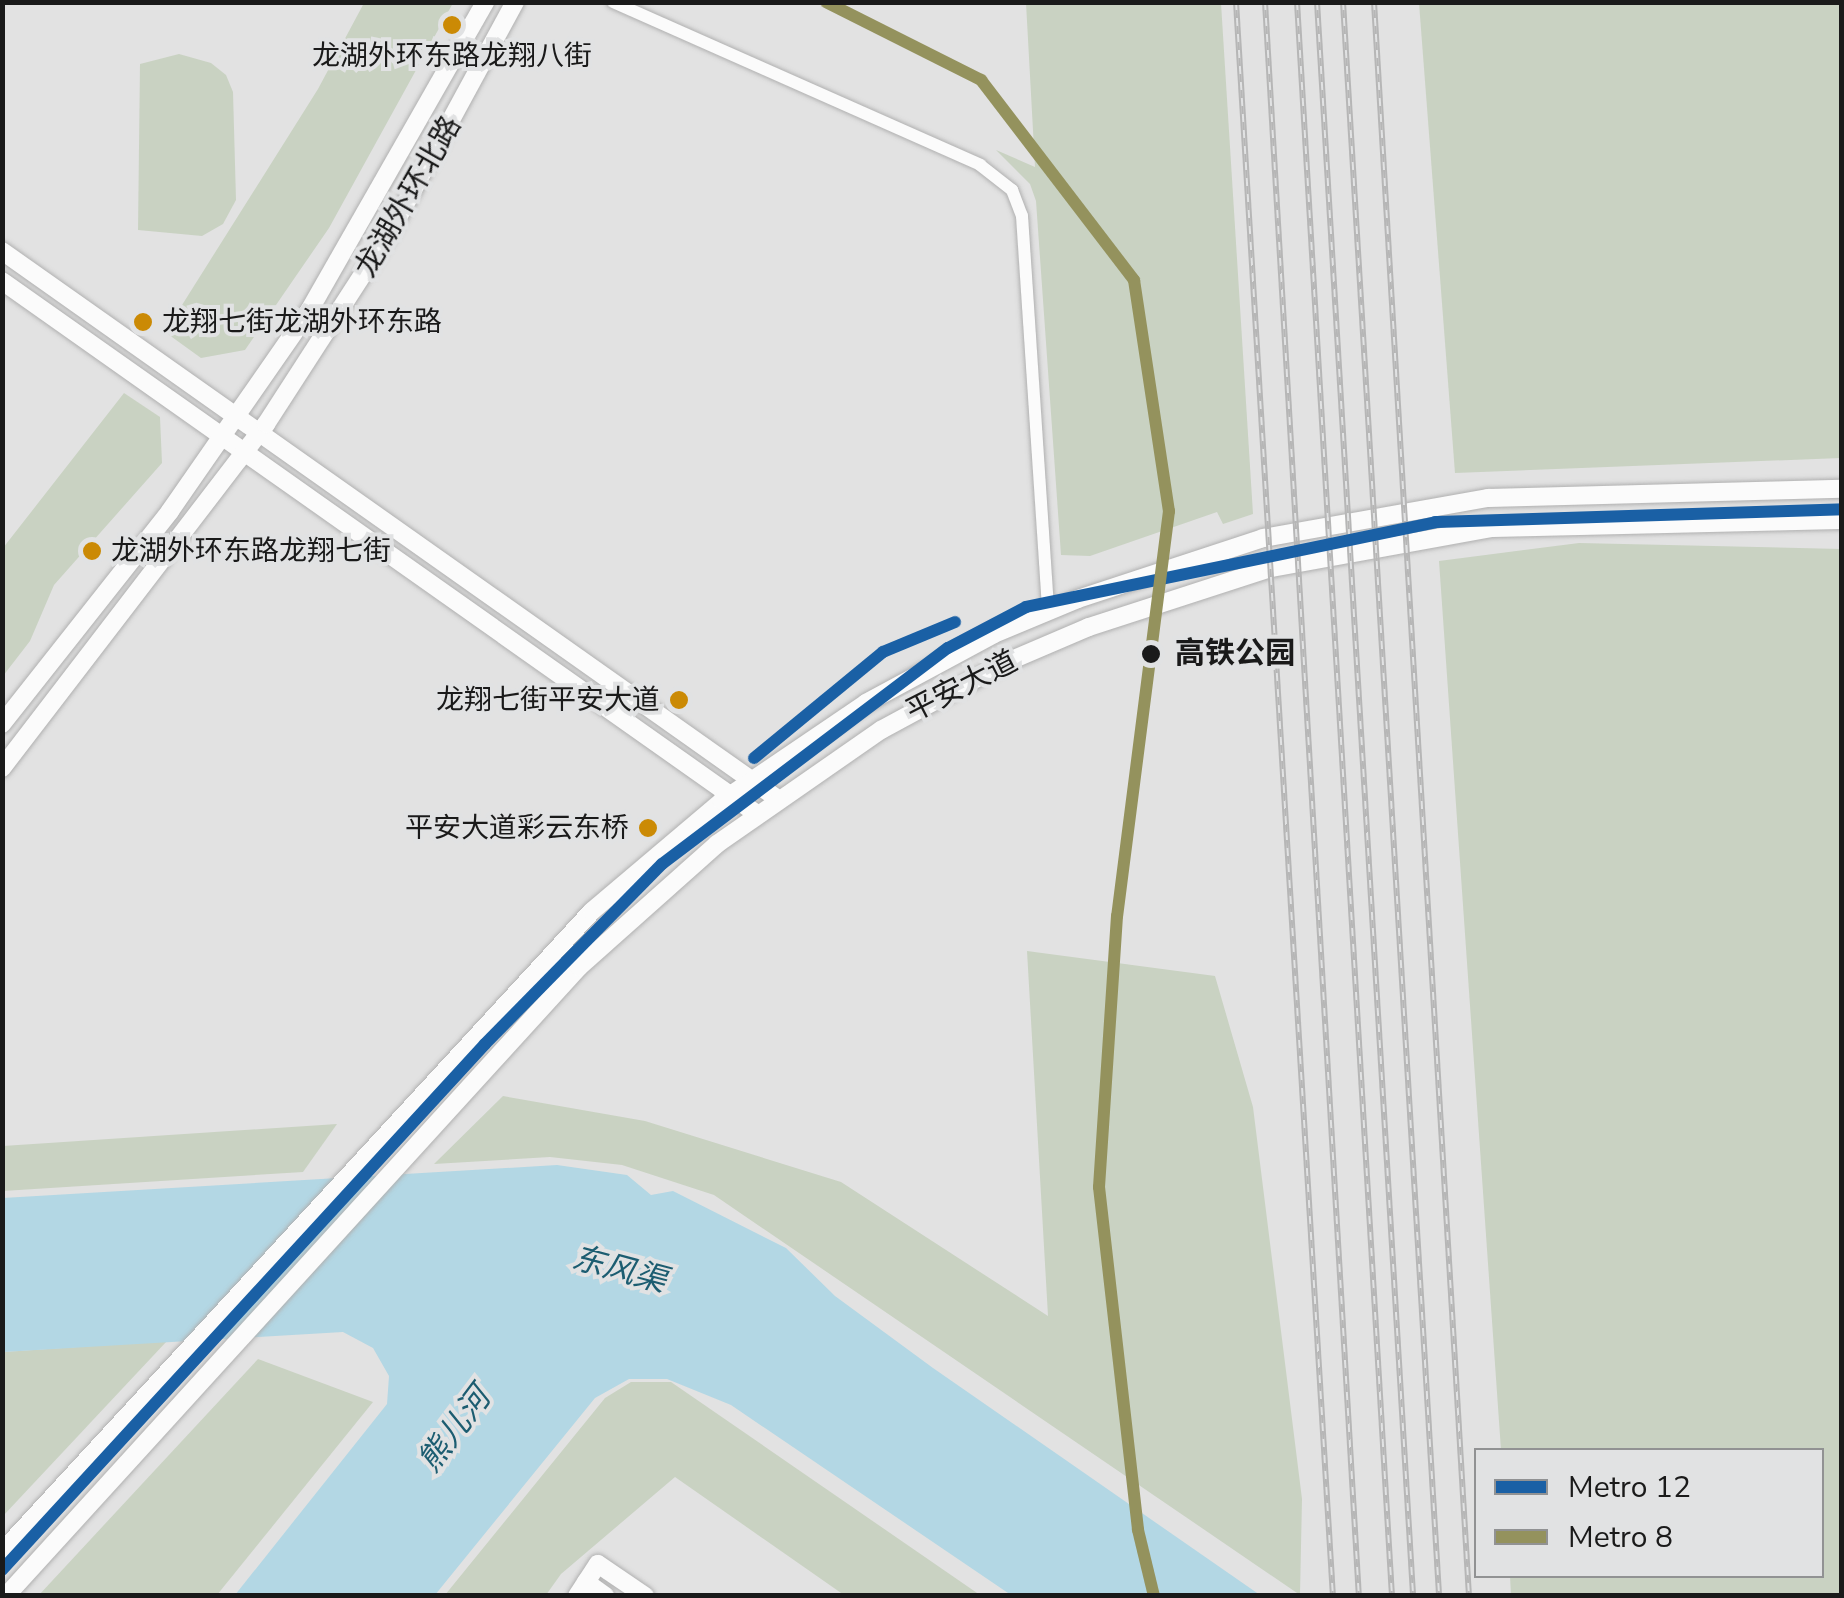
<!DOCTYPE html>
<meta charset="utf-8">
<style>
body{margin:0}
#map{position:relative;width:1844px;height:1598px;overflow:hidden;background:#e2e2e2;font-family:"Nunito Sans","Noto Sans SC",sans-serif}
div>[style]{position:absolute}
.green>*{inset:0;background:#c9d2c2}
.water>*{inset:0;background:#b3d7e4}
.roads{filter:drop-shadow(0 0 2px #b0b0b0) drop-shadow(0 0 2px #b0b0b0)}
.street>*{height:12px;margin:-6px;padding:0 6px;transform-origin:6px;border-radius:6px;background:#fbfbfb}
.secondary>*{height:18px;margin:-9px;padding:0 9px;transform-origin:9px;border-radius:9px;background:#fbfbfb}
.rail>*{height:6px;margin-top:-3px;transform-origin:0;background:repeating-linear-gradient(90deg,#e1e2e3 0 8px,#b6b6b6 0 16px);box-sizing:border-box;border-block:2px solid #b6b6b6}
.metro-1>*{height:12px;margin:-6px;padding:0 6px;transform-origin:6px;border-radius:6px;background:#1a60a5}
.metro-2>*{height:12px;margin:-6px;padding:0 6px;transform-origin:6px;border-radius:6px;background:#94925d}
.dots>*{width:28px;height:28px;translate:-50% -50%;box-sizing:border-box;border:5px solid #e1e2e3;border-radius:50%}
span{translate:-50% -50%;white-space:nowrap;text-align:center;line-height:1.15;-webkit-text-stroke:8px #e1e2e3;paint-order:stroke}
.bus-label{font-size:28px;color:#1a1a1a}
.left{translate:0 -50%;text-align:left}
.right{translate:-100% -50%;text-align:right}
.street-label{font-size:30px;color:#1a1a1a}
.stop-label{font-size:30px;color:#1a1a1a;font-weight:700}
.water-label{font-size:32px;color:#1c5d71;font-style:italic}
.frame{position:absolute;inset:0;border:5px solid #1a1a1a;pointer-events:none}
.legend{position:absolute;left:1474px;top:1448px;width:350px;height:130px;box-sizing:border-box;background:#e1e2e3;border:2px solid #919293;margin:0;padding:12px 18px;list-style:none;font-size:30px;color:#1a1a1a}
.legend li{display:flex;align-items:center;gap:20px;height:50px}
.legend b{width:50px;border:2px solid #919293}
</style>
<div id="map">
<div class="green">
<i style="clip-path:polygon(364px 3px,453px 3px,329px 228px,245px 350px,201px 358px,165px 332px,318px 89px)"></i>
<i style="clip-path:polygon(1026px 3px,1221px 3px,1253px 514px,1223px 524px,1217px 512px,1090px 556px,1061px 555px,1036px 201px,1030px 184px,996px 150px,1035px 167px)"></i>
<i style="clip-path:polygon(1419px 3px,1841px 3px,1841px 458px,1455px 473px)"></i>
<i style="clip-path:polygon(179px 54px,211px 63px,226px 75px,233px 92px,236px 200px,223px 224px,202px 236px,138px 230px,140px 64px)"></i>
<i style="clip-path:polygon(124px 393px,160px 417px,162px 463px,54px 585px,30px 641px,3px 676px,3px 548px)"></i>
<i style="clip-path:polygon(1579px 543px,1841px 549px,1841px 1595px,1511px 1595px,1510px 1576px,1822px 1576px,1822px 1450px,1501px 1450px,1439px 561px)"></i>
<i style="clip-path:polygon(1027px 951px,1215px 976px,1253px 1107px,1302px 1499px,1300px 1595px,714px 1195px,622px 1165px,550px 1157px,434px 1164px,503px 1096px,645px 1121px,841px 1182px,1048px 1316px)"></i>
<i style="clip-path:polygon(337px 1124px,303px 1172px,3px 1191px,3px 1146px)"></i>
<i style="clip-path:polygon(167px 1341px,3px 1516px,3px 1352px)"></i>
<i style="clip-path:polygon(258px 1359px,373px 1402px,217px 1595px,39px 1595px)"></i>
<i style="clip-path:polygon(631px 1382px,671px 1382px,980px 1595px,844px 1595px,675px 1477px,561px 1574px,546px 1595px,445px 1595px,605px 1398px)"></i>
</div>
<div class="water">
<i style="clip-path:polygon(557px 1165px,627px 1175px,651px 1195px,673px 1191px,786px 1248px,835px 1296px,933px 1368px,1260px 1595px,1011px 1595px,731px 1405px,667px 1379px,629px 1379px,595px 1398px,435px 1595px,235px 1595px,387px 1404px,389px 1376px,373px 1348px,343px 1332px,3px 1352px,3px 1198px)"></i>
</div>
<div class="roads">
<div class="street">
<i style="left:613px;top:2px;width:402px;rotate:23.9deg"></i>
<i style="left:980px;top:165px;width:41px;rotate:38deg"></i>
<i style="left:1012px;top:190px;width:28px;rotate:69deg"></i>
<i style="left:1022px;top:216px;width:396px;rotate:86.2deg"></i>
</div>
<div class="secondary">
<i style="left:2px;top:251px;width:950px;rotate:35.23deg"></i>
<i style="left:2px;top:281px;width:924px;rotate:35.22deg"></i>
<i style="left:2px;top:724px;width:271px;rotate:-51.7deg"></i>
<i style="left:170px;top:511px;width:244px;rotate:-55.2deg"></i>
<i style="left:309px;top:311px;width:356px;rotate:-60.3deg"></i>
<i style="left:2px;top:768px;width:434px;rotate:-52.5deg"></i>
<i style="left:266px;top:424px;width:226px;rotate:-57.1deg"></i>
<i style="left:389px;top:234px;width:264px;rotate:-61.5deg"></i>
<i style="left:2px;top:1552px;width:871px;rotate:-47.37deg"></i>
<i style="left:592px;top:911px;width:170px;rotate:-40.2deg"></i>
<i style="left:722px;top:801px;width:174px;rotate:-34.2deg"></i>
<i style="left:866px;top:703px;width:145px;rotate:-28.3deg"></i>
<i style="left:994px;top:634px;width:91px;rotate:-22.6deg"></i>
<i style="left:1078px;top:599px;width:195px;rotate:-18.2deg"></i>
<i style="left:1263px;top:538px;width:229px;rotate:-10.1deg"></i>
<i style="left:1488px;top:498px;width:354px;rotate:-1.5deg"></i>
<i style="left:586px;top:1582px;width:24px;rotate:36deg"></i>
<i style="left:6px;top:1596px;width:851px;rotate:-47.67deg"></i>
<i style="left:579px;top:967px;width:185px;rotate:-41.7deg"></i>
<i style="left:717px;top:844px;width:200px;rotate:-34.8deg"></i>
<i style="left:881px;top:730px;width:143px;rotate:-28.4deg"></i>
<i style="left:1007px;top:662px;width:89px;rotate:-23.1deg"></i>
<i style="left:1089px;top:627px;width:191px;rotate:-18deg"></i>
<i style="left:1271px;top:568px;width:224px;rotate:-10.3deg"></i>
<i style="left:1491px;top:528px;width:351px;rotate:-1.3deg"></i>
<i style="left:577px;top:1596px;width:38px;rotate:-57deg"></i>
<i style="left:598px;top:1564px;width:57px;rotate:34.2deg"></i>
</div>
</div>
<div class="rail">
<i style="left:1236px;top:2px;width:1597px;rotate:86.52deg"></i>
<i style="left:1265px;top:2px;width:1597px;rotate:86.63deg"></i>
<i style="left:1297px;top:2px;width:1597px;rotate:86.59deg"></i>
<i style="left:1317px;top:2px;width:1597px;rotate:86.55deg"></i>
<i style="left:1343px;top:2px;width:1597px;rotate:86.55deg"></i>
<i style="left:1374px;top:2px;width:1597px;rotate:86.59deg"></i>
</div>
<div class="metro-1">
<i style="left:754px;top:758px;width:167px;rotate:-39.4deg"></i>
<i style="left:883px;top:652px;width:78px;rotate:-22.6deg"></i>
<i style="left:2px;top:1570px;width:714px;rotate:-47.44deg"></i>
<i style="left:485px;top:1044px;width:252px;rotate:-45.5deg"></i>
<i style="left:662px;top:864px;width:358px;rotate:-37.1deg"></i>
<i style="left:948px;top:648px;width:88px;rotate:-27.7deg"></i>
<i style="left:1026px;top:607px;width:418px;rotate:-11.7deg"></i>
<i style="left:1435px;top:522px;width:407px;rotate:-1.8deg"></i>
</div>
<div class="metro-2">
<i style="left:826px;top:2px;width:174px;rotate:26.7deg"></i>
<i style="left:981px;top:80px;width:252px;rotate:52.6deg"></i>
<i style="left:1134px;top:280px;width:234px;rotate:81.4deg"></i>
<i style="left:1169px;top:511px;width:408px;rotate:97.3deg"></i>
<i style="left:1117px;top:916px;width:272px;rotate:93.8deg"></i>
<i style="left:1099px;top:1187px;width:345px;rotate:83.5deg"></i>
<i style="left:1138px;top:1530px;width:68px;rotate:76.4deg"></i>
</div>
<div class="dots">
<i style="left:452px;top:25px;background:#cb8a05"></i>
<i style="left:143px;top:322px;background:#cb8a05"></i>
<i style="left:92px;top:551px;background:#cb8a05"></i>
<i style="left:1151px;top:654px;background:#1a1a1a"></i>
<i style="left:679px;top:700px;background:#cb8a05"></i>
<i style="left:648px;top:828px;background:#cb8a05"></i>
</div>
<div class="bus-label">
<span style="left:452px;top:56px">龙湖外环东路龙翔八街</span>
<span class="left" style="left:162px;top:322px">龙翔七街龙湖外环东路</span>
<span class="left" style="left:111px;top:551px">龙湖外环东路龙翔七街</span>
<span class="right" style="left:660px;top:700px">龙翔七街平安大道</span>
<span class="right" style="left:629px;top:828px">平安大道彩云东桥</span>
</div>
<div class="street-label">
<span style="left:409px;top:197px;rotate:-60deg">龙湖外环北路</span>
<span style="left:962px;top:687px;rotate:-27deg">平安大道</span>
</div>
<div class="stop-label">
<span class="left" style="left:1175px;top:654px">高铁公园</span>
</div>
<div class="water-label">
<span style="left:619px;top:1270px;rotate:15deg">东风渠</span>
<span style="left:455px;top:1430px;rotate:-53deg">熊儿河</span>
</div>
<div class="frame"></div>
<ul class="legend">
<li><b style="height:12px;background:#1a60a5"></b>Metro 12</li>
<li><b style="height:12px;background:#94925d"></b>Metro 8</li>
</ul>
</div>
